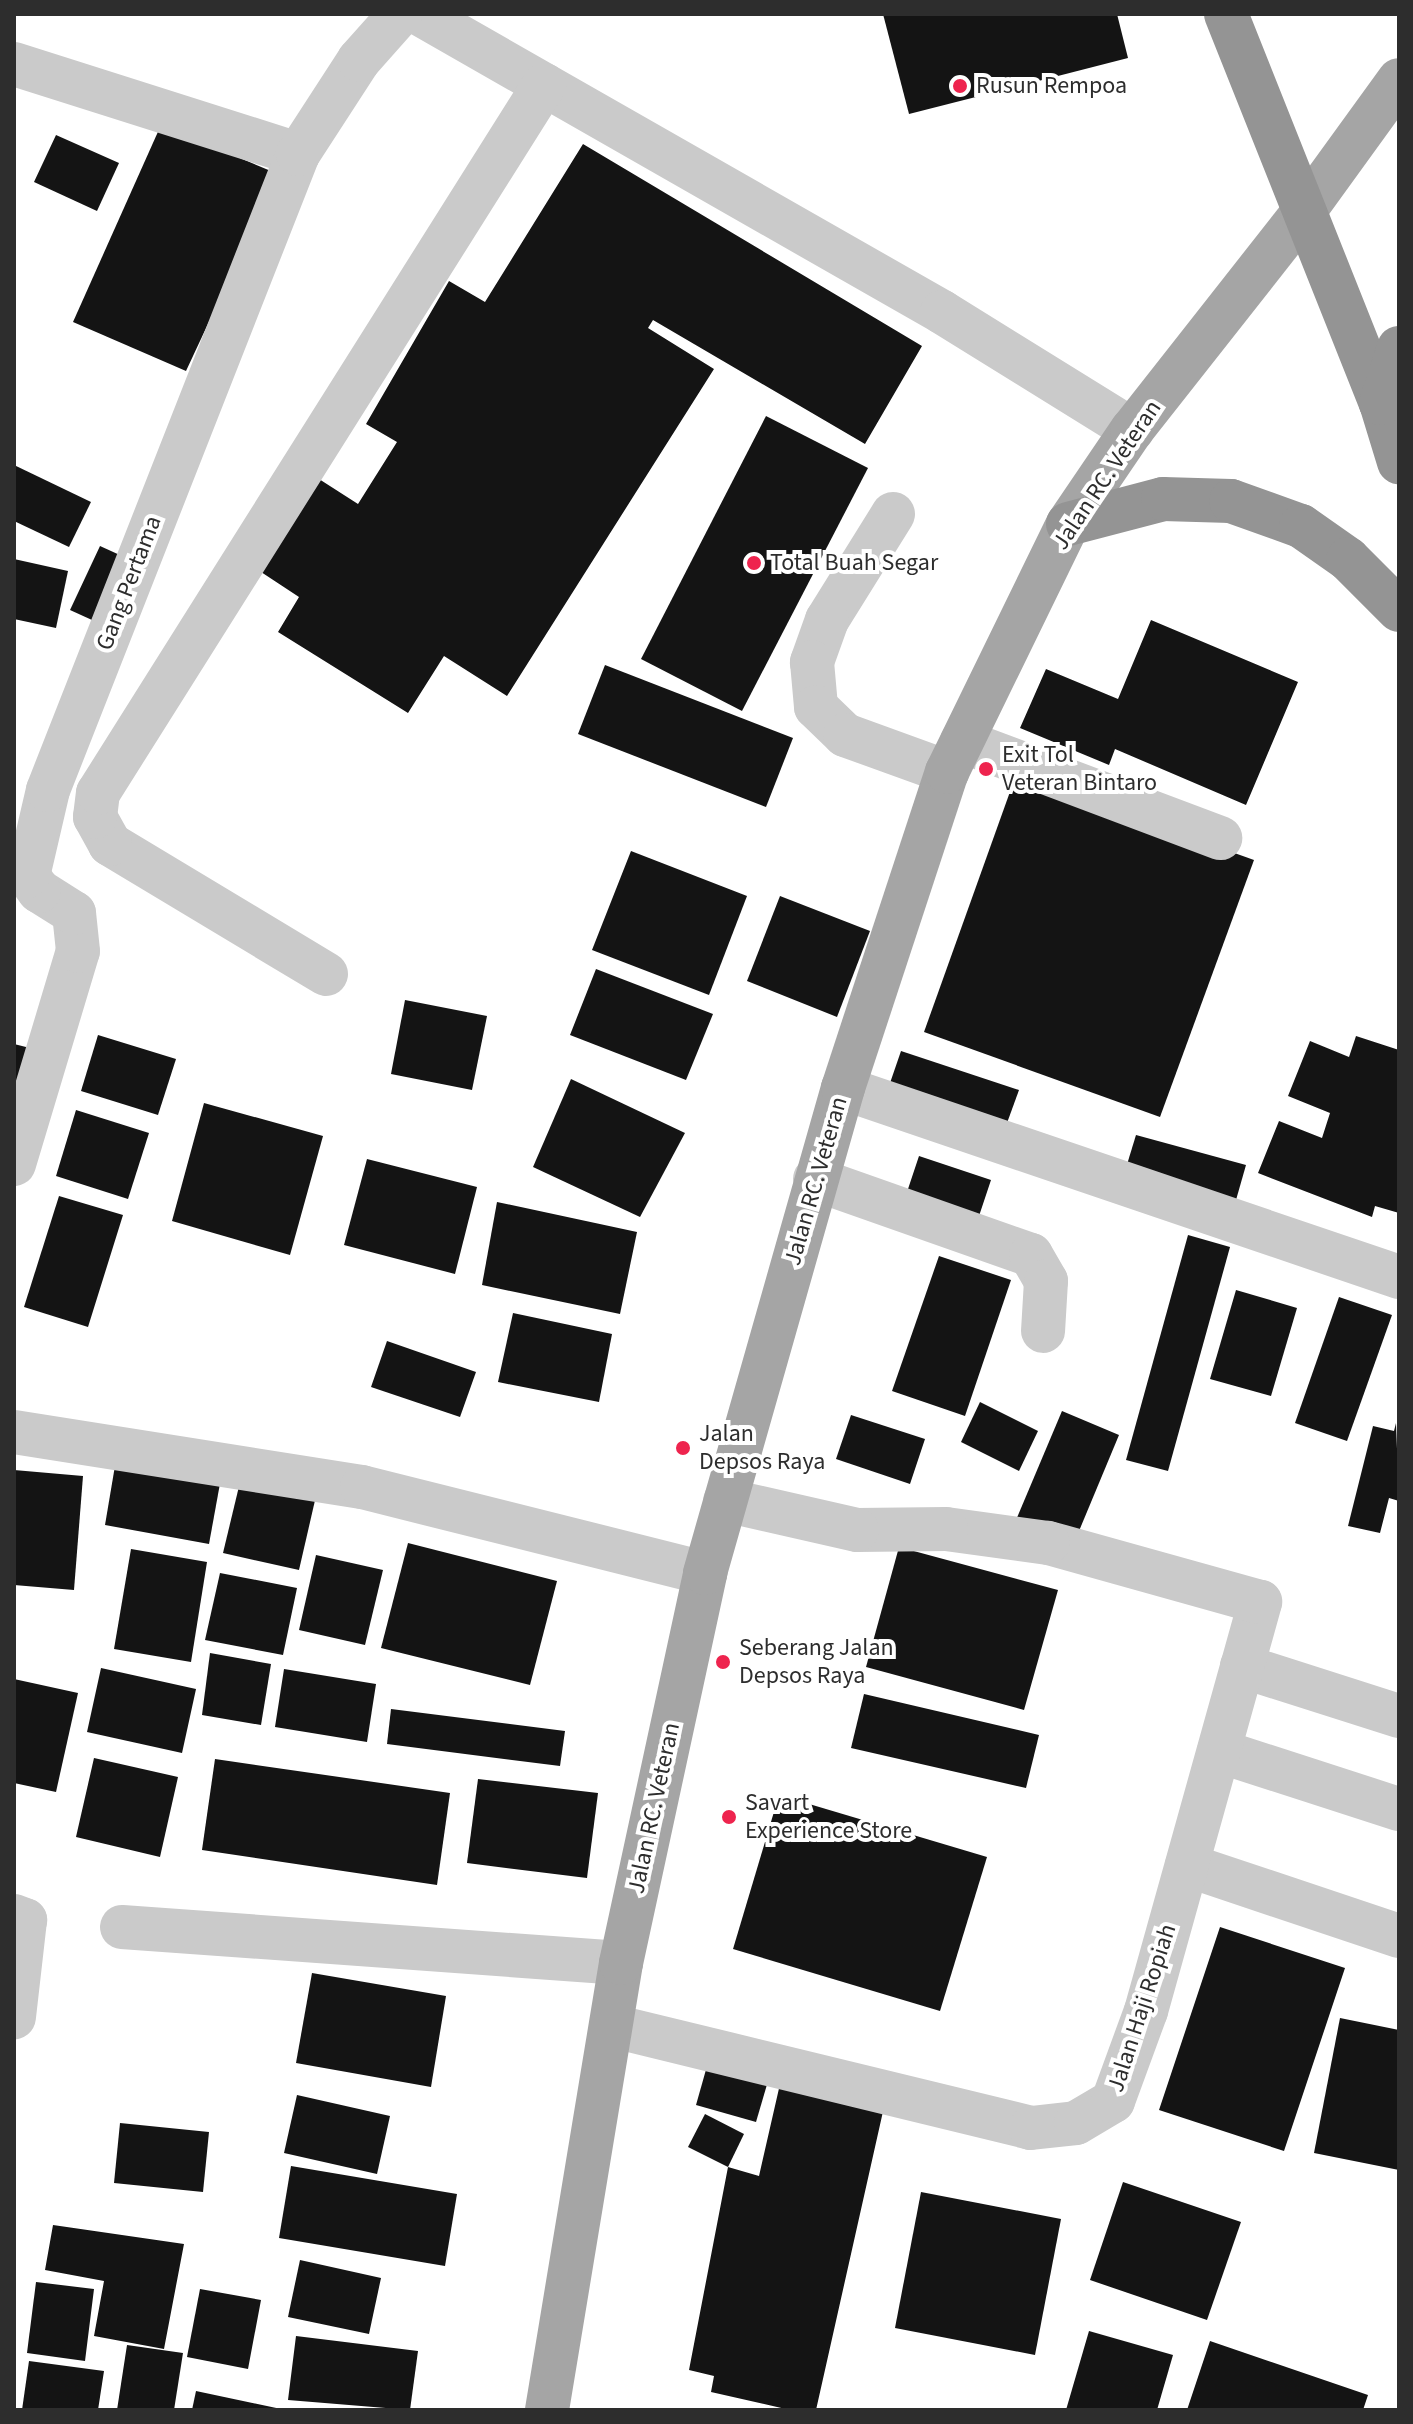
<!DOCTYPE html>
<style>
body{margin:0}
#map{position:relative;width:1413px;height:2424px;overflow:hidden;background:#fff;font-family:"Source Sans 3",sans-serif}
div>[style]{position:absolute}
.building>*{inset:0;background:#141414}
.minor>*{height:44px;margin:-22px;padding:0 22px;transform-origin:22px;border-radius:22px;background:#cacaca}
.major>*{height:44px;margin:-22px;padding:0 22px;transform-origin:22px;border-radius:22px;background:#a5a5a5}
.highway>*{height:44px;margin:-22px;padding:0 22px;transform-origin:22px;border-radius:22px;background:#949494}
.dots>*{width:22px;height:22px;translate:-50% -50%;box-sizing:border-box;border:4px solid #fff;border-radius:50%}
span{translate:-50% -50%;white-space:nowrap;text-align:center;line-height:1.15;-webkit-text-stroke:8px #fff;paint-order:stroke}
.poi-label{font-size:24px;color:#2d2d2d}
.left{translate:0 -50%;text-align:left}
.street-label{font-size:24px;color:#2d2d2d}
.frame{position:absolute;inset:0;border:16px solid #2d2d2d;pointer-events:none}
</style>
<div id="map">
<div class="building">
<i style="clip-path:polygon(883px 14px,1117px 14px,1128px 58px,909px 114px)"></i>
<i style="clip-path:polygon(161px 125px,278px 174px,186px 371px,73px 322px)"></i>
<i style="clip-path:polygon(56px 135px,119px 163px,97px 211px,34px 182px)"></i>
<i style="clip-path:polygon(583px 144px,922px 346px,865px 444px,653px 320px,648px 328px,714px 369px,507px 696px,444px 656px,408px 713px,278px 632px,299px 597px,258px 570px,319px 479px,358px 504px,397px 442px,366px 424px,449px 281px,485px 302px)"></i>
<i style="clip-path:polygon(766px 416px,868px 468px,742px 711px,641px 659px)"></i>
<i style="clip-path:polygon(14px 465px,91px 502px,69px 547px,14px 521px)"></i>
<i style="clip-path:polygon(100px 546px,133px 561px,103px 625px,70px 610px)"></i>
<i style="clip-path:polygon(14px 559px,68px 571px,56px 628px,14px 619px)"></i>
<i style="clip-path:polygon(1151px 620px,1298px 682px,1246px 805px,1115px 749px,1109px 765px,1020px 728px,1046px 669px,1118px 699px)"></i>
<i style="clip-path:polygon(605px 665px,793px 738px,766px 807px,578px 734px)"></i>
<i style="clip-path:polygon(1016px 775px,1254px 860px,1160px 1117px,924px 1032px)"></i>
<i style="clip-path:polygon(631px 851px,747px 896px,709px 995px,592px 950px)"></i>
<i style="clip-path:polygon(780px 896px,870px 931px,837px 1017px,747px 981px)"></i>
<i style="clip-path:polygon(596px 969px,713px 1014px,686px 1080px,570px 1035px)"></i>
<i style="clip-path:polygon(405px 1000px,487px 1016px,472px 1090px,391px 1074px)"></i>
<i style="clip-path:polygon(98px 1035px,176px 1059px,158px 1115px,81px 1091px)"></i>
<i style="clip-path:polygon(1356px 1036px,1399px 1050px,1399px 1213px,1375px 1206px,1372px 1217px,1258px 1173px,1279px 1121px,1322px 1138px,1330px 1113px,1288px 1096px,1310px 1041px,1349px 1057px)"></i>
<i style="clip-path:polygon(14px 1044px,38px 1050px,14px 1135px)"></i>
<i style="clip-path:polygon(901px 1051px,1019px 1090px,1007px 1123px,890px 1083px)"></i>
<i style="clip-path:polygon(571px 1079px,685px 1133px,640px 1217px,533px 1167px)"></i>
<i style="clip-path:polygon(204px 1103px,323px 1136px,290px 1255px,172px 1221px)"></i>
<i style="clip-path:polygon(76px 1110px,149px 1133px,128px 1199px,56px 1176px)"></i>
<i style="clip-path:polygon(1136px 1135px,1246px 1165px,1236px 1200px,1125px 1171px)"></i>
<i style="clip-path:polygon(919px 1156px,991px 1180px,974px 1231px,902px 1207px)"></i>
<i style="clip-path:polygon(367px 1159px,477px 1187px,455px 1274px,344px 1245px)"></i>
<i style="clip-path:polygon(59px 1196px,123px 1215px,88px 1327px,24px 1307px)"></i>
<i style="clip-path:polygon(497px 1202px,637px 1232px,620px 1314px,482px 1285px)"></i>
<i style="clip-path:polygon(1188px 1235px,1230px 1247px,1168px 1471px,1126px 1460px)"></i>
<i style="clip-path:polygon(939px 1256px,1011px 1280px,965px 1416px,892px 1391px)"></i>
<i style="clip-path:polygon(1236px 1290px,1297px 1308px,1271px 1396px,1210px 1379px)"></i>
<i style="clip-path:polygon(1339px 1297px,1392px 1315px,1347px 1441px,1295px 1423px)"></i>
<i style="clip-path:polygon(513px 1313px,612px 1334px,599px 1402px,498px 1382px)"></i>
<i style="clip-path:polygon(387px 1341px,476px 1372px,460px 1417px,371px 1387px)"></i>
<i style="clip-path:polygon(980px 1402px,1038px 1431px,1019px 1471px,961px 1442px)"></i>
<i style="clip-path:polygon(1062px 1411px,1119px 1435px,1074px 1543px,1016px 1520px)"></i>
<i style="clip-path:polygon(851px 1415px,925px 1439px,910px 1484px,836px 1459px)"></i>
<i style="clip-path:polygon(1396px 1423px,1399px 1501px,1389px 1498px,1380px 1533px,1348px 1526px,1373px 1426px,1394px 1431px)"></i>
<i style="clip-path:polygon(118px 1448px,223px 1467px,209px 1544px,105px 1525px)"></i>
<i style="clip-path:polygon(14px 1470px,83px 1476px,74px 1590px,14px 1585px)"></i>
<i style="clip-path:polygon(241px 1478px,316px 1496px,299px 1570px,223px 1553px)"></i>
<i style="clip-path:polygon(408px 1543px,557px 1581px,530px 1685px,381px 1648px)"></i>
<i style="clip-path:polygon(899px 1547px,1058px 1590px,1024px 1710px,866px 1667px)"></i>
<i style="clip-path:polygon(131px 1549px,207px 1562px,191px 1662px,114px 1649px)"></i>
<i style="clip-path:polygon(316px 1555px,383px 1570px,365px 1645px,299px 1630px)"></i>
<i style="clip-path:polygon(220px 1573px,297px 1588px,283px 1655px,205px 1640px)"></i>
<i style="clip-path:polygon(210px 1653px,271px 1664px,261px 1725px,202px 1715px)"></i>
<i style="clip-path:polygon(101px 1668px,196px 1689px,182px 1753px,87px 1732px)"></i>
<i style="clip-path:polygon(284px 1669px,376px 1684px,367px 1742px,275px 1727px)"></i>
<i style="clip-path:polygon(14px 1679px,78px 1693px,56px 1792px,14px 1783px)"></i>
<i style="clip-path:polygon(864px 1694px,1039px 1735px,1026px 1788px,851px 1748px)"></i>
<i style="clip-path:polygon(391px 1709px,565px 1731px,560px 1766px,387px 1744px)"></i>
<i style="clip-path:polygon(94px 1758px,178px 1777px,160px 1857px,76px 1837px)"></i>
<i style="clip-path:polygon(215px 1759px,450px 1793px,437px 1885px,202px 1850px)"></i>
<i style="clip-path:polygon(478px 1779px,598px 1793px,587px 1878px,467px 1863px)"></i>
<i style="clip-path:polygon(779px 1795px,987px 1857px,940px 2011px,733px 1949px)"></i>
<i style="clip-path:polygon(1220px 1927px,1345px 1968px,1284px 2151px,1159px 2110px)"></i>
<i style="clip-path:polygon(312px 1973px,446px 1996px,431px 2087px,296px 2063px)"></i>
<i style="clip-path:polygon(1340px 2018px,1399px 2030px,1399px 2170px,1314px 2153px)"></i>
<i style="clip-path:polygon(711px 2052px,771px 2071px,756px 2122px,696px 2105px)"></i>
<i style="clip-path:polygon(780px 2084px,884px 2107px,816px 2410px,790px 2410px,711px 2392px,714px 2376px,689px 2370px,728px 2167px,759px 2176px)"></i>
<i style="clip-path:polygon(297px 2095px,390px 2116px,377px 2174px,284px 2153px)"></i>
<i style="clip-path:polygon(705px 2114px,744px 2134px,728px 2167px,688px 2147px)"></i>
<i style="clip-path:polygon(120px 2123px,209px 2132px,203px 2192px,114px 2183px)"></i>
<i style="clip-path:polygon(291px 2166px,457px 2194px,445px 2266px,279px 2238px)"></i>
<i style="clip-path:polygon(1123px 2182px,1241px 2222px,1207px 2320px,1090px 2280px)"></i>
<i style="clip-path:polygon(921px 2192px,1061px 2219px,1035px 2355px,895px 2328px)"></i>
<i style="clip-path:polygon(53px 2225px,184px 2244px,164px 2349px,94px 2336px,104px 2281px,45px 2270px)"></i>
<i style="clip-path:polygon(300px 2260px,381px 2278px,369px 2334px,288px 2317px)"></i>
<i style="clip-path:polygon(36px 2282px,94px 2289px,85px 2361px,27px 2353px)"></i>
<i style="clip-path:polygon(200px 2289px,261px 2300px,248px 2369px,187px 2357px)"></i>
<i style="clip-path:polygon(1089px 2331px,1173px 2355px,1157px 2410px,1066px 2410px)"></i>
<i style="clip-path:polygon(296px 2336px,418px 2351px,410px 2410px,288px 2400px)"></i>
<i style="clip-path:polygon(1210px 2341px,1368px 2395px,1363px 2410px,1187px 2410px)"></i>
<i style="clip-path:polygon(127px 2345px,183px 2353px,174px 2410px,117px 2410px)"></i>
<i style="clip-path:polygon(29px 2361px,104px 2371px,98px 2410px,22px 2410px)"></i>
<i style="clip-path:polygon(196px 2391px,281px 2409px,281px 2410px,192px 2410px)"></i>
</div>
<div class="minor">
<i style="left:420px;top:14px;width:601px;rotate:29.72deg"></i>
<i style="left:942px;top:312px;width:224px;rotate:31.8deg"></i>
<i style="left:14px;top:64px;width:298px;rotate:17.6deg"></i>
<i style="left:893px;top:514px;width:125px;rotate:121.9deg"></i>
<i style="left:827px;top:620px;width:45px;rotate:109.7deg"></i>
<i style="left:812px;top:662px;width:45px;rotate:84.9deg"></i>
<i style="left:816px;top:707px;width:40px;rotate:44deg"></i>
<i style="left:845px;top:735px;width:109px;rotate:19.9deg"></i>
<i style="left:962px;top:741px;width:276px;rotate:20.6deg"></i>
<i style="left:326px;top:974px;width:252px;rotate:-149deg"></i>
<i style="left:110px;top:844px;width:31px;rotate:-119deg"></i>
<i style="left:95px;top:817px;width:24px;rotate:-83deg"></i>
<i style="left:98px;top:793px;width:837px;rotate:-57.79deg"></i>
<i style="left:843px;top:1088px;width:587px;rotate:18.77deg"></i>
<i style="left:14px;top:1164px;width:222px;rotate:-73.3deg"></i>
<i style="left:78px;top:951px;width:38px;rotate:-96deg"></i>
<i style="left:74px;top:913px;width:41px;rotate:-147.8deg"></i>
<i style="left:39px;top:891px;width:19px;rotate:-126deg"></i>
<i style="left:28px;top:876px;width:88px;rotate:-76.9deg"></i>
<i style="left:48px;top:790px;width:683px;rotate:-68.54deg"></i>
<i style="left:298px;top:154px;width:112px;rotate:-57deg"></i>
<i style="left:359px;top:60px;width:62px;rotate:-48.3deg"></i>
<i style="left:815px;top:1179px;width:229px;rotate:19.4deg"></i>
<i style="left:1031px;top:1255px;width:30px;rotate:60deg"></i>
<i style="left:1046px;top:1281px;width:50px;rotate:93.4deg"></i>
<i style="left:14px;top:1432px;width:352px;rotate:9deg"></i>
<i style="left:362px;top:1487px;width:354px;rotate:14.1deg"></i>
<i style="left:1242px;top:1666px;width:165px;rotate:17.7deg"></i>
<i style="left:1219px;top:1751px;width:189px;rotate:17.9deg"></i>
<i style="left:1187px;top:1865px;width:224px;rotate:18.5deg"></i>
<i style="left:14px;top:1916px;width:12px;rotate:20deg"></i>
<i style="left:25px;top:1920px;width:98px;rotate:96.5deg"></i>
<i style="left:122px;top:1927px;width:500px;rotate:4.13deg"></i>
<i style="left:613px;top:2026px;width:430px;rotate:13.7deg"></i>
<i style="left:1031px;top:2128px;width:45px;rotate:-6.3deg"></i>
<i style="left:1076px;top:2123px;width:43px;rotate:-30.7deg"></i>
<i style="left:1113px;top:2101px;width:96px;rotate:-69.9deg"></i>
<i style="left:1146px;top:2011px;width:425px;rotate:-74.4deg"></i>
<i style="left:1260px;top:1602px;width:220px;rotate:-164.4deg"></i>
<i style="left:1048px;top:1543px;width:103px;rotate:-172.2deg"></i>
<i style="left:946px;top:1529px;width:89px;rotate:179.4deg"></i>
<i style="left:857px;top:1530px;width:135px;rotate:-167.2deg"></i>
</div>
<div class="major">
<i style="left:547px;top:2410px;width:453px;rotate:-80.6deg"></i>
<i style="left:621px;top:1963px;width:399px;rotate:-77.8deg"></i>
<i style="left:705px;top:1573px;width:504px;rotate:-74.12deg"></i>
<i style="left:843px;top:1088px;width:333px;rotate:-71.8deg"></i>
<i style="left:947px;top:772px;width:276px;rotate:-64deg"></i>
<i style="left:1068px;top:524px;width:114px;rotate:-55.8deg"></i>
<i style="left:1132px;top:430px;width:275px;rotate:-51.8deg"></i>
<i style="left:1302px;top:214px;width:165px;rotate:-54.1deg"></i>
</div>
<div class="highway">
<i style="left:1226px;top:14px;width:419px;rotate:68.3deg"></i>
<i style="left:1381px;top:403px;width:62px;rotate:73deg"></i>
<i style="left:1381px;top:403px;width:58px;rotate:-71.9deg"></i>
<i style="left:1068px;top:524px;width:98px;rotate:-14.7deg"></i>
<i style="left:1163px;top:499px;width:68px;rotate:1.7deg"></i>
<i style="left:1231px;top:501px;width:74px;rotate:19.7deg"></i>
<i style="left:1301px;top:526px;width:57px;rotate:35.1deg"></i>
<i style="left:1348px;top:559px;width:72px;rotate:45deg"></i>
</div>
<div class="dots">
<i style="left:960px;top:86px;background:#ee244e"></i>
<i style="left:754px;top:563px;background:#ee244e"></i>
<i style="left:986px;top:769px;background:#ee244e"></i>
<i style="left:683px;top:1448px;background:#ee244e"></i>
<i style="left:723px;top:1662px;background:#ee244e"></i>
<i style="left:729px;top:1817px;background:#ee244e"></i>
</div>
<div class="poi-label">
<span class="left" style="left:976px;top:86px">Rusun Rempoa</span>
<span class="left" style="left:770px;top:563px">Total Buah Segar</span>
<span class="left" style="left:1002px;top:769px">Exit Tol<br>Veteran Bintaro</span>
<span class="left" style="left:699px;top:1448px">Jalan<br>Depsos Raya</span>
<span class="left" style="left:739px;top:1662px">Seberang Jalan<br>Depsos Raya</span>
<span class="left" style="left:745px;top:1817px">Savart<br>Experience Store</span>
</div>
<div class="street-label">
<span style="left:1107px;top:475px;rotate:-56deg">Jalan RC. Veteran</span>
<span style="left:129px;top:583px;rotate:-69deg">Gang Pertama</span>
<span style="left:816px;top:1181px;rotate:-74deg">Jalan RC. Veteran</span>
<span style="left:654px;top:1808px;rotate:-78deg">Jalan RC. Veteran</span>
<span style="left:1142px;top:2008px;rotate:-72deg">Jalan Haji Ropiah</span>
</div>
<div class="frame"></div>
</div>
